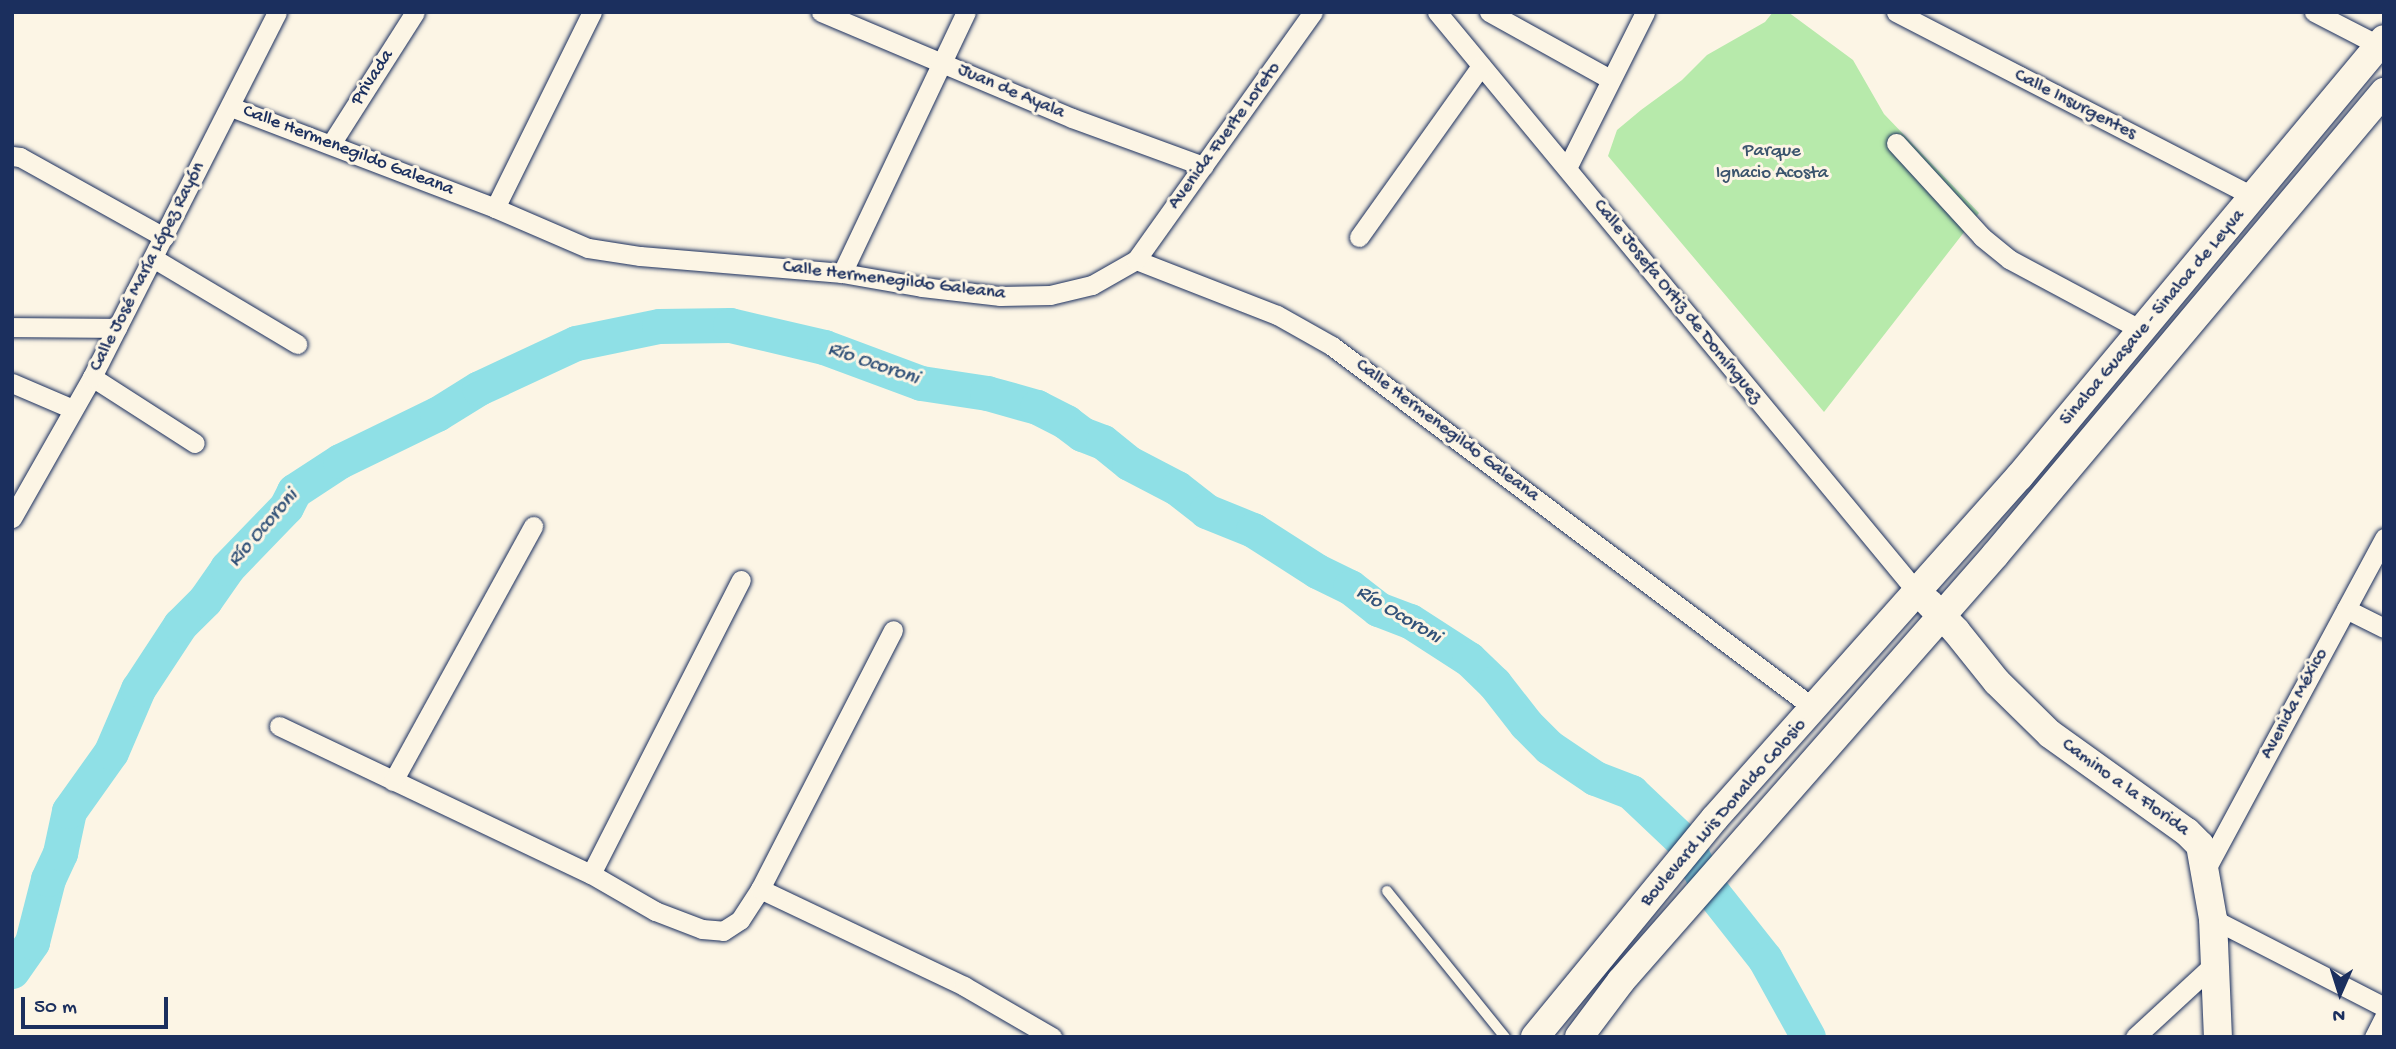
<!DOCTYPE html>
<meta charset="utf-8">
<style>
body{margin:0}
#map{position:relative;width:2396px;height:1049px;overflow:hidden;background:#fcf5e5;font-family:"Gochi Hand",sans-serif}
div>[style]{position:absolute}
.green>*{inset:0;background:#b7eaab}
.river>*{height:35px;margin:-17.5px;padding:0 17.5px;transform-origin:17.5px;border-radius:17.5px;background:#8fe0e6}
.roads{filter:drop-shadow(0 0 2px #1b2f5e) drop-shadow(0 0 2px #1b2f5e)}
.lane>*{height:10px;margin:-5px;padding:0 5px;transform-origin:5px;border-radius:5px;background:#fcf5e5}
.street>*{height:19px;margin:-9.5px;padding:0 9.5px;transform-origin:9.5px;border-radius:9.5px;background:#fcf5e5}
.secondary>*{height:28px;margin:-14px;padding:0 14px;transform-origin:14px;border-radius:14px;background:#fcf5e5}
span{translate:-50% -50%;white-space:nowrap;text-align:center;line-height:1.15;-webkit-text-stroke:6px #fcf5e5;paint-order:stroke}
.street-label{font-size:19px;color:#1b2f5e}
.park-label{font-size:19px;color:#3a546d}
.water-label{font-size:21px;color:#325279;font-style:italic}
.frame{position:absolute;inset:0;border:14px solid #1b2f5e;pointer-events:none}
.north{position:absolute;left:2305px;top:958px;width:70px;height:70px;-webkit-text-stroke:5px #fcf5e5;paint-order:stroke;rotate:183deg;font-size:19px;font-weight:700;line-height:28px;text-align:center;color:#1b2f5e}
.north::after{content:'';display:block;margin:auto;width:24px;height:32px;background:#1b2f5e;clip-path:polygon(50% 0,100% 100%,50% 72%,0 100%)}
.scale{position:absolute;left:21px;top:997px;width:147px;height:32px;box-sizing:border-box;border:4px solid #1b2f5e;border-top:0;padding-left:9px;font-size:21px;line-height:24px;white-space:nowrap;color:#1b2f5e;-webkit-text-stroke:5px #fcf5e5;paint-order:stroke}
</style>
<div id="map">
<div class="green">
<i style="clip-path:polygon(1773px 12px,1788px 12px,1853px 60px,1884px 114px,1979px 213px,1824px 412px,1608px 156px,1617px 130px,1641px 110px,1682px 80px,1707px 55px,1765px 22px)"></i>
</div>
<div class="river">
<i style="left:12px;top:971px;width:35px;rotate:-55deg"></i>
<i style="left:32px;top:942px;width:65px;rotate:-75.7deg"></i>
<i style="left:48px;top:879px;width:29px;rotate:-65deg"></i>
<i style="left:60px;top:853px;width:43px;rotate:-77.9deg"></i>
<i style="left:69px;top:811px;width:72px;rotate:-54.6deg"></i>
<i style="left:111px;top:752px;width:69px;rotate:-66.8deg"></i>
<i style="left:138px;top:689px;width:77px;rotate:-56.7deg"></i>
<i style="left:180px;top:625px;width:35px;rotate:-45deg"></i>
<i style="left:205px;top:600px;width:39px;rotate:-55deg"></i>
<i style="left:227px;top:568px;width:85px;rotate:-46deg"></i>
<i style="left:286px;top:507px;width:18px;rotate:-63deg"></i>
<i style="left:294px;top:491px;width:55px;rotate:-33.1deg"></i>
<i style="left:340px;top:461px;width:108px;rotate:-25.9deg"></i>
<i style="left:437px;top:414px;width:49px;rotate:-31.8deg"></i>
<i style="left:479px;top:388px;width:107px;rotate:-24.9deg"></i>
<i style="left:576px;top:343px;width:85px;rotate:-11.6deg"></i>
<i style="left:659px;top:326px;width:71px;rotate:-0.8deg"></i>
<i style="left:730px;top:325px;width:97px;rotate:13.2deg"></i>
<i style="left:824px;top:347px;width:103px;rotate:20.4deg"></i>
<i style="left:921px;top:383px;width:67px;rotate:8.6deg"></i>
<i style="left:987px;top:393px;width:52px;rotate:15.6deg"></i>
<i style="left:1037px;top:407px;width:33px;rotate:27deg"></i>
<i style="left:1066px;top:422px;width:20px;rotate:37deg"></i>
<i style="left:1082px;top:434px;width:22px;rotate:21deg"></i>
<i style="left:1103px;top:442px;width:33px;rotate:39deg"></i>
<i style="left:1129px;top:463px;width:54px;rotate:27.5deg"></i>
<i style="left:1177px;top:488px;width:37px;rotate:38deg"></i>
<i style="left:1206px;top:511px;width:51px;rotate:22deg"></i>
<i style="left:1253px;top:530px;width:76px;rotate:32.6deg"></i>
<i style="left:1317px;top:571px;width:37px;rotate:26deg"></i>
<i style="left:1350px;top:587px;width:36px;rotate:38deg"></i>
<i style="left:1378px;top:609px;width:34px;rotate:21deg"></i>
<i style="left:1410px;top:621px;width:70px;rotate:32.8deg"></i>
<i style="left:1469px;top:659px;width:35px;rotate:44deg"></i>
<i style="left:1494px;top:683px;width:52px;rotate:52deg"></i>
<i style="left:1526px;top:724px;width:33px;rotate:45deg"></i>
<i style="left:1549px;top:747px;width:55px;rotate:34deg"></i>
<i style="left:1595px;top:778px;width:39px;rotate:21deg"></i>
<i style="left:1631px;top:792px;width:76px;rotate:43.4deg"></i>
<i style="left:1686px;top:844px;width:50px;rotate:62.4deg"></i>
<i style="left:1709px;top:888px;width:90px;rotate:51.7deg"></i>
<i style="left:1765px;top:959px;width:89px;rotate:61.1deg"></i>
</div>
<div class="roads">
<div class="lane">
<i style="left:1387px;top:891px;width:188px;rotate:51.1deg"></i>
</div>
<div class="street">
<i style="left:821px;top:12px;width:272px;rotate:22.9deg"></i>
<i style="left:1072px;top:118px;width:140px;rotate:20.1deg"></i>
<i style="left:1437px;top:12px;width:753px;rotate:50.39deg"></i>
<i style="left:1489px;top:12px;width:138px;rotate:29deg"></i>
<i style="left:1896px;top:12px;width:403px;rotate:27.3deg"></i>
<i style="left:2314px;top:12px;width:79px;rotate:27.2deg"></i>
<i style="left:231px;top:107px;width:283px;rotate:20.9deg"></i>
<i style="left:495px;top:208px;width:101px;rotate:23.3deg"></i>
<i style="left:588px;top:248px;width:53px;rotate:8.7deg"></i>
<i style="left:640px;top:256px;width:203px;rotate:4.8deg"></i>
<i style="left:842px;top:273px;width:81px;rotate:9.9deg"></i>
<i style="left:922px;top:287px;width:79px;rotate:6.6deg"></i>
<i style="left:1000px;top:296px;width:50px;rotate:-1.1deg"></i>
<i style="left:1050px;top:295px;width:43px;rotate:-13.4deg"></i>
<i style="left:1092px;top:285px;width:51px;rotate:-29.6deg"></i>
<i style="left:1136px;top:260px;width:151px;rotate:21.3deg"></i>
<i style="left:1277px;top:315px;width:63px;rotate:29.4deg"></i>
<i style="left:1332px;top:346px;width:604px;rotate:36.93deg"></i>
<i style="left:1896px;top:143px;width:127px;rotate:47.5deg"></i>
<i style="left:1982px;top:237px;width:35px;rotate:39deg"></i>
<i style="left:2009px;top:259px;width:152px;rotate:28.2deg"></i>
<i style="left:331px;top:144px;width:156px;rotate:-57.5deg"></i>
<i style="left:12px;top:156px;width:8px;rotate:7deg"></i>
<i style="left:20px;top:157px;width:165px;rotate:29.1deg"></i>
<i style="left:1567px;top:168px;width:174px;rotate:-63.4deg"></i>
<i style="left:495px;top:208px;width:219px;rotate:-63.7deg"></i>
<i style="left:1359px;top:237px;width:210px;rotate:-54.5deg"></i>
<i style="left:153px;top:258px;width:168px;rotate:30.8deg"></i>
<i style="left:1136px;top:260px;width:305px;rotate:-54.5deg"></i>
<i style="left:842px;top:273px;width:289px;rotate:-64.6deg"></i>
<i style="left:12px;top:327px;width:105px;rotate:0.5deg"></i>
<i style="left:92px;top:377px;width:122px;rotate:32.7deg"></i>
<i style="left:12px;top:383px;width:66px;rotate:23.1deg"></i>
<i style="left:12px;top:518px;width:162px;rotate:-60.4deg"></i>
<i style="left:92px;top:377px;width:409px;rotate:-63.1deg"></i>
<i style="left:2346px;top:609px;width:42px;rotate:26.6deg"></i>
<i style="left:279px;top:726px;width:345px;rotate:25.4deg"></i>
<i style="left:591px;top:874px;width:74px;rotate:30deg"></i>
<i style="left:655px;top:911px;width:50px;rotate:21deg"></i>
<i style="left:702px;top:929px;width:21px;rotate:5deg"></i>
<i style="left:723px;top:931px;width:20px;rotate:-33deg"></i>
<i style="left:740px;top:920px;width:37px;rotate:-57deg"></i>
<i style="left:760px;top:889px;width:291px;rotate:-62.8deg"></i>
<i style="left:393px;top:781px;width:291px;rotate:-61.2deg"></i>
<i style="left:2206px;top:869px;width:376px;rotate:-61.7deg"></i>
<i style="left:591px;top:874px;width:330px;rotate:-63deg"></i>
<i style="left:760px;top:889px;width:226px;rotate:25.4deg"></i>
<i style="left:964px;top:986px;width:102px;rotate:30.1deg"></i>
<i style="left:2213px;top:919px;width:192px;rotate:27.2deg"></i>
<i style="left:2135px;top:1037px;width:106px;rotate:-42.7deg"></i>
<i style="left:2374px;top:1037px;width:22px;rotate:-63deg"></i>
</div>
<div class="secondary">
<i style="left:1929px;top:603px;width:39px;rotate:46deg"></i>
<i style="left:1956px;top:631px;width:65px;rotate:51.2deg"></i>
<i style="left:1997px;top:682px;width:74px;rotate:44.5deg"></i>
<i style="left:2050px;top:734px;width:168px;rotate:35.6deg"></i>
<i style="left:2187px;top:832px;width:18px;rotate:45deg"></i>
<i style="left:2200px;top:845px;width:75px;rotate:80deg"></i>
<i style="left:2213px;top:919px;width:118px;rotate:87.6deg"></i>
<i style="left:1535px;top:1037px;width:283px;rotate:-50.6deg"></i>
<i style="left:1715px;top:818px;width:457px;rotate:-48.3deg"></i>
<i style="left:2019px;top:477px;width:570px;rotate:-50.19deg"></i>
<i style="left:1579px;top:1037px;width:70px;rotate:-53.1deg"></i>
<i style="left:1621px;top:981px;width:567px;rotate:-48.72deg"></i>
<i style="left:1995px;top:555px;width:605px;rotate:-49.96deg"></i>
</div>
</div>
<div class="street-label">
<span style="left:373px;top:78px;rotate:-57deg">Privada</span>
<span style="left:1011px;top:92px;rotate:23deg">Juan de Ayala</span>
<span style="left:2075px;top:105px;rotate:27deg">Calle Insurgentes</span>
<span style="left:1225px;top:136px;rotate:-54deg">Avenida Fuerte Loreto</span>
<span style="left:348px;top:151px;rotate:21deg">Calle Hermenegildo Galeana</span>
<span style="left:148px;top:267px;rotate:-63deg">Calle José María López Rayón</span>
<span style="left:894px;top:281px;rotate:7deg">Calle Hermenegildo Galeana</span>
<span style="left:1677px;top:302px;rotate:51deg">Calle Josefa Ortiz de Domínguez</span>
<span style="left:2153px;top:318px;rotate:-50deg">Sinaloa Guasave - Sinaloa de Leyva</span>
<span style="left:1447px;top:431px;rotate:37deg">Calle Hermenegildo Galeana</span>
<span style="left:2295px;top:704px;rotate:-62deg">Avenida México</span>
<span style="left:2125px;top:788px;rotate:36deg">Camino a la Florida</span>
<span style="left:1724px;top:813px;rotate:-49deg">Boulevard Luis Donaldo Colosio</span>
</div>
<div class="park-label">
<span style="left:1772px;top:163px">Parque<br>Ignacio Acosta</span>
</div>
<div class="water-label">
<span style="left:873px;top:365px;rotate:19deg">Río Ocoroni</span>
<span style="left:264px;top:529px;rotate:-49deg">Río Ocoroni</span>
<span style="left:1398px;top:616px;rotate:31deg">Río Ocoroni</span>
</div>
<div class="frame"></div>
<div class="north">N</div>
<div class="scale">50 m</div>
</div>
